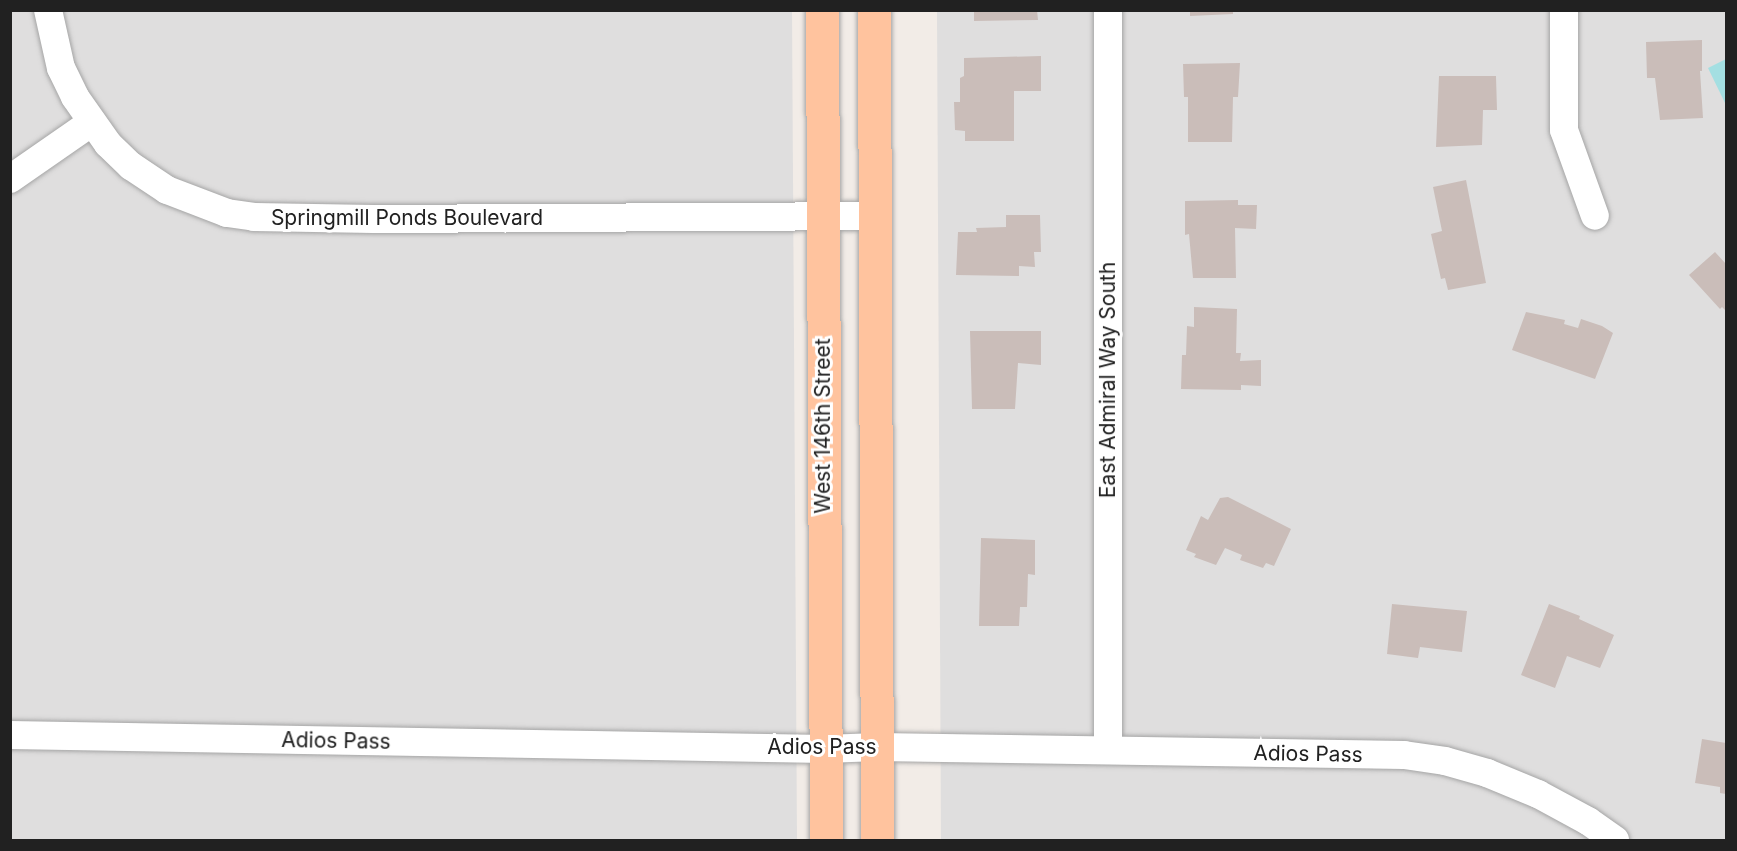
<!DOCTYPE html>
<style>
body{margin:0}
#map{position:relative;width:1737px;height:851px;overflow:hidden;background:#f2ece7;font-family:Inter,sans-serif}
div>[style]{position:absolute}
.residential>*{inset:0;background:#dfdede}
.water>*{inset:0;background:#a4dfe2}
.building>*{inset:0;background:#cabdb9}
.roads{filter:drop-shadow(0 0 2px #a5a5a5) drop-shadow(0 0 2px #a5a5a5)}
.minor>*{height:28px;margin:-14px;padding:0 14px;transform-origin:14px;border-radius:14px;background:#fff}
.major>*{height:33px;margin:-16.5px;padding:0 16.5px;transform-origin:16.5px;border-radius:16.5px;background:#ffc39e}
span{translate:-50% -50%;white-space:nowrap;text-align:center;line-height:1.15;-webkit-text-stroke:6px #fff;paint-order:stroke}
.street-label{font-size:21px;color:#212121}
.frame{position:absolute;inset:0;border:12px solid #212121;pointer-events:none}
</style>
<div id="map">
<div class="residential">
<i style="clip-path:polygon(10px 11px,792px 11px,797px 840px,11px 840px)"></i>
<i style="clip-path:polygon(937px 11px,1726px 11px,1726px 840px,941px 840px)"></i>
</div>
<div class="water">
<i style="clip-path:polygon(1726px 59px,1726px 105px,1708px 68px)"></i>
</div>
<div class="building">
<i style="clip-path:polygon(974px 10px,1037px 10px,1038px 20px,974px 21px)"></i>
<i style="clip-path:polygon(1190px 10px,1233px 10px,1233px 14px,1190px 16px)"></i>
<i style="clip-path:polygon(1702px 40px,1702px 71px,1700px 71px,1703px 118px,1660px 120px,1655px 78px,1647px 78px,1646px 42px)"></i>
<i style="clip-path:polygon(1041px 56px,1041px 91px,1014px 91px,1014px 141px,965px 141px,965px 131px,955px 130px,954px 102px,960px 102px,960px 78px,964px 76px,964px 58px)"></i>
<i style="clip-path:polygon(1240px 63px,1238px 97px,1233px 97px,1232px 142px,1188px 142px,1188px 97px,1184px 97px,1183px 64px)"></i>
<i style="clip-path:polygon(1439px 76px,1496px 76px,1497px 110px,1483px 110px,1482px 145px,1436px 147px)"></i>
<i style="clip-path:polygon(1466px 180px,1486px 283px,1448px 290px,1445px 278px,1441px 279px,1431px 234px,1442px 231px,1433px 187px)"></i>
<i style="clip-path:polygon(1238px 200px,1238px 205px,1257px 205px,1256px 229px,1235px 228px,1236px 278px,1193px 278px,1189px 234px,1185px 235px,1185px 201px)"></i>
<i style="clip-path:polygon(1006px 215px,1040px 215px,1041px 252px,1034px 252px,1035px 267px,1019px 266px,1019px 276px,956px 275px,958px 232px,977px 232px,976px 228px,1006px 227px)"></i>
<i style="clip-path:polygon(1715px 252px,1726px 264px,1726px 311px,1722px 307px,1720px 309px,1689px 275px)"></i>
<i style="clip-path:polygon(1194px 307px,1237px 309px,1236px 353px,1241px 353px,1240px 361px,1261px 360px,1261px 386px,1241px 385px,1241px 390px,1181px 389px,1182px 355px,1186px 355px,1187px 326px,1194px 327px)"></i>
<i style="clip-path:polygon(1526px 312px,1565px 320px,1564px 324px,1578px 328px,1581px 319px,1602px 326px,1613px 333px,1595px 379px,1512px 350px)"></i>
<i style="clip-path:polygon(970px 331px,1041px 331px,1041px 365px,1018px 363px,1015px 409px,972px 409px)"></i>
<i style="clip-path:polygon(1228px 497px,1291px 529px,1274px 566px,1266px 563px,1263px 568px,1240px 560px,1242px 555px,1225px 548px,1216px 565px,1194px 557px,1196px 554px,1186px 550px,1201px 516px,1208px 520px,1220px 498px)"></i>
<i style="clip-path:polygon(981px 538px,1035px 540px,1035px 575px,1028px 574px,1027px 607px,1020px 607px,1019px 626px,979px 626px)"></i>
<i style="clip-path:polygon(1392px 604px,1467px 611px,1462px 652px,1420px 647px,1418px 658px,1387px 654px)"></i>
<i style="clip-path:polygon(1549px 604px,1580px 616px,1579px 619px,1614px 635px,1600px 668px,1567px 656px,1555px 688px,1521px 675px)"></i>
<i style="clip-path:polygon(1702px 739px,1726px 743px,1726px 794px,1720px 793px,1720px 787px,1695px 783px)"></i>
</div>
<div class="roads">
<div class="minor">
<i style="left:48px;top:10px;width:59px;rotate:77.4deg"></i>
<i style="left:61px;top:68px;width:32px;rotate:64deg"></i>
<i style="left:75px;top:97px;width:57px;rotate:54.9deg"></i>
<i style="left:108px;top:144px;width:32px;rotate:44deg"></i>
<i style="left:131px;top:166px;width:43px;rotate:33.7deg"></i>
<i style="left:167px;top:190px;width:64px;rotate:21deg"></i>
<i style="left:227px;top:213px;width:27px;rotate:8deg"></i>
<i style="left:254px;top:217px;width:120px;rotate:1deg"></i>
<i style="left:374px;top:219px;width:501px;rotate:-0.34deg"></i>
<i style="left:1564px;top:10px;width:120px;rotate:90deg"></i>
<i style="left:1564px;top:130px;width:91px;rotate:70.2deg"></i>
<i style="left:10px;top:179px;width:100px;rotate:-34.8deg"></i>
<i style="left:10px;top:735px;width:815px;rotate:0.98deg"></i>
<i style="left:825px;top:749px;width:52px;rotate:-2.2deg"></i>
<i style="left:877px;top:747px;width:527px;rotate:0.87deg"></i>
<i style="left:1404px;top:755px;width:41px;rotate:8.3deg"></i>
<i style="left:1445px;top:761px;width:44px;rotate:15.9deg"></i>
<i style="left:1487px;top:773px;width:55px;rotate:22.4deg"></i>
<i style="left:1538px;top:794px;width:57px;rotate:28.4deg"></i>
<i style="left:1588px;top:821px;width:33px;rotate:35deg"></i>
<i style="left:1108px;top:750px;width:740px;rotate:-90deg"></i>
</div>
<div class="major">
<i style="left:822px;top:10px;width:830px;rotate:89.72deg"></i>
<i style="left:874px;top:10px;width:830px;rotate:89.79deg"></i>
</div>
</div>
<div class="street-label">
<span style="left:407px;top:218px">Springmill Ponds Boulevard</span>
<span style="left:1108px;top:380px;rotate:-90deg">East Admiral Way South</span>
<span style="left:823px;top:426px;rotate:-90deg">West 146th Street</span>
<span style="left:336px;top:741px;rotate:1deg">Adios Pass</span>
<span style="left:822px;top:747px">Adios Pass</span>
<span style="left:1308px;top:754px;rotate:1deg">Adios Pass</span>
</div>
<div class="frame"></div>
</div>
